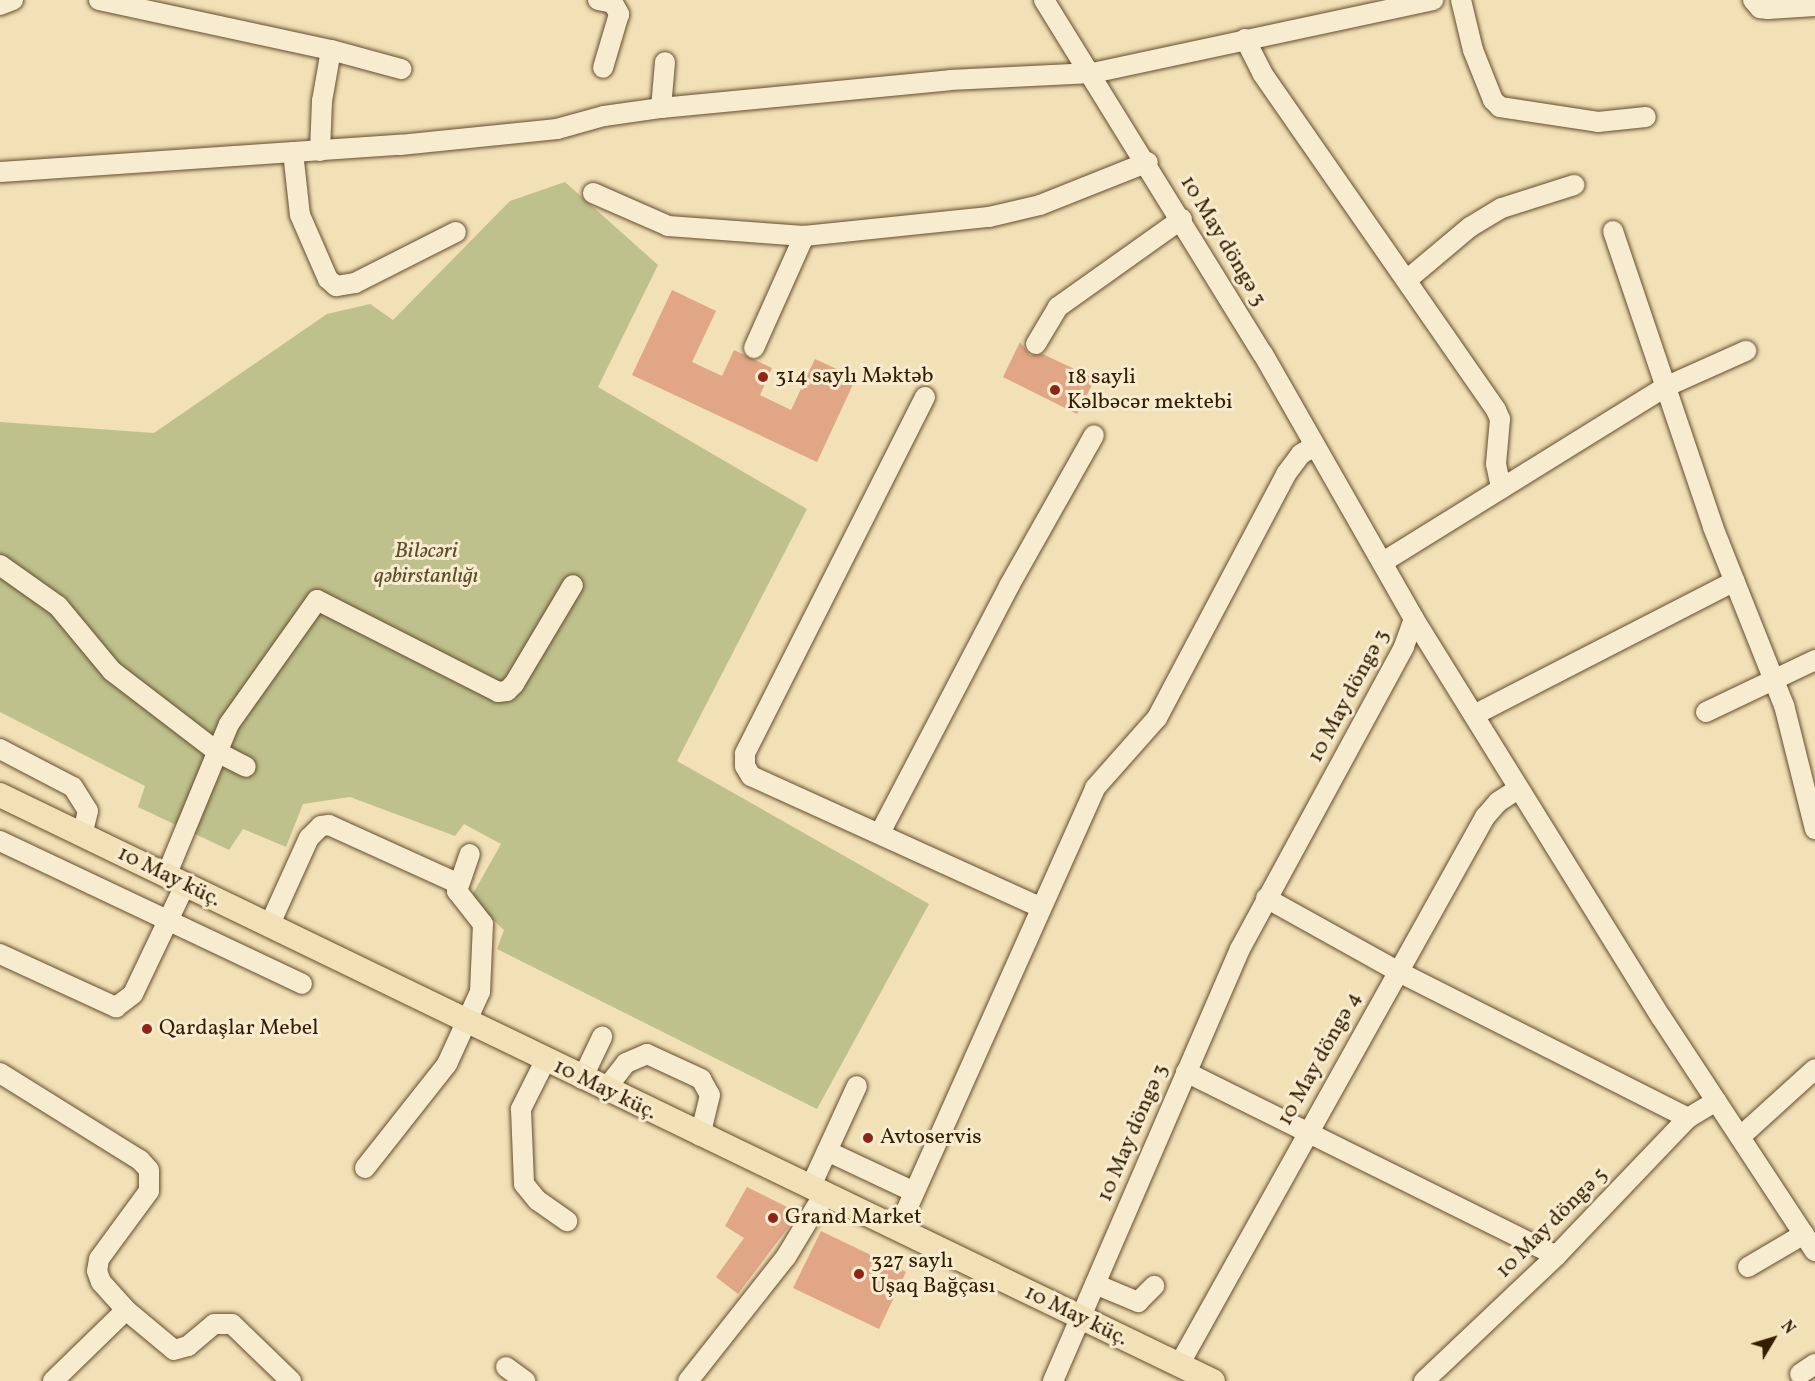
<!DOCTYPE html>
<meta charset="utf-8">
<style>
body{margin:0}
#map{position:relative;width:1815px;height:1381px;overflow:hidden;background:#f2e0b6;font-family:Vollkorn,serif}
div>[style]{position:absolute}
.green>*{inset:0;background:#bec18c}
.building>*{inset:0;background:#e0a686}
.roads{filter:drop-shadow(0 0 2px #644e2e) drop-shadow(0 0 2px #644e2e)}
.minor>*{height:20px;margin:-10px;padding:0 10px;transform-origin:10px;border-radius:10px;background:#f7ebd0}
.major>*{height:24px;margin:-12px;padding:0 12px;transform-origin:12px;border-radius:12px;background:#f2e0b6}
.dots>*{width:16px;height:16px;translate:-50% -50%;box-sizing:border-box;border:3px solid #f7ebd0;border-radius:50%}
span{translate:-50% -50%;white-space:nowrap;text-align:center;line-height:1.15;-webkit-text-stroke:6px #f7ebd0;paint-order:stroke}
.street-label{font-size:22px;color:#351e00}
.poi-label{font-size:22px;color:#351e00}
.left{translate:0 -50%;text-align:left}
.park-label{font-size:22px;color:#5e4f2a;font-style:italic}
.north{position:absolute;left:1743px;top:1309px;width:60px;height:60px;-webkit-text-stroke:4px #f7ebd0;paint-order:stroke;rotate:52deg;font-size:16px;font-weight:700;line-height:24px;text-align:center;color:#351e00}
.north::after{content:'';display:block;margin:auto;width:21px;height:27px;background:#351e00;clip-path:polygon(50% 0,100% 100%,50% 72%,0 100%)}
</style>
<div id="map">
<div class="green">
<i style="clip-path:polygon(565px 182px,658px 265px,598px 387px,807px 509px,677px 761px,929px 904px,817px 1109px,497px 949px,504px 930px,470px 899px,501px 844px,464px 824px,455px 836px,350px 797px,303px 804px,286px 847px,243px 829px,229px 850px,138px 807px,145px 786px,0 712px,0 422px,154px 433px,327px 314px,370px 304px,393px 320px,510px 201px)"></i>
</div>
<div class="building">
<i style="clip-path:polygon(672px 290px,716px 311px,692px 362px,722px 376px,734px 350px,772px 368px,760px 395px,791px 410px,815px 359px,856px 378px,817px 462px,632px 375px)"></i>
<i style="clip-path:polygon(1020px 342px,1030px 355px,1043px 354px,1095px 379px,1077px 414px,1003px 377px)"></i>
<i style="clip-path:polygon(747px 1187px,799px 1213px,738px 1294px,716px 1277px,744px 1238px,725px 1226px)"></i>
<i style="clip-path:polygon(821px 1231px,906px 1272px,879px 1329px,793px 1288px)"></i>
</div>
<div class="roads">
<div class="minor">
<i style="left:99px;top:0;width:237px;rotate:12.2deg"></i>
<i style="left:331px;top:50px;width:52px;rotate:100deg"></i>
<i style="left:322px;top:101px;width:50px;rotate:92.3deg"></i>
<i style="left:598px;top:0;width:15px;rotate:11deg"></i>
<i style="left:613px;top:3px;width:13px;rotate:61deg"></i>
<i style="left:619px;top:14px;width:56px;rotate:106.5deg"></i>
<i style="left:1044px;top:0;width:416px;rotate:58.3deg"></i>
<i style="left:1263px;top:354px;width:305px;rotate:60.3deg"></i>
<i style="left:1414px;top:619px;width:30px;rotate:110deg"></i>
<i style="left:1404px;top:647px;width:344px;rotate:118.5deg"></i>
<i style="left:1240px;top:949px;width:471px;rotate:113.4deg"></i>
<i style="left:1461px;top:0;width:51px;rotate:76.5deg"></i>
<i style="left:1473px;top:50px;width:54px;rotate:68.2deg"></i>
<i style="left:1493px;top:100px;width:10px;rotate:45deg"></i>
<i style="left:1500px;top:107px;width:99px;rotate:8.7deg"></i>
<i style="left:1598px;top:122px;width:48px;rotate:-5.9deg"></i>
<i style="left:1753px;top:0;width:11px;rotate:49deg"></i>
<i style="left:1760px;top:8px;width:8px;rotate:7deg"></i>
<i style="left:1768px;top:9px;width:47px;rotate:-3.7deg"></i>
<i style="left:0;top:5px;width:14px;rotate:-21deg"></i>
<i style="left:1245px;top:39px;width:38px;rotate:63deg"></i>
<i style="left:1262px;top:73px;width:410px;rotate:55.2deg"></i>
<i style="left:1496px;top:410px;width:10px;rotate:66deg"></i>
<i style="left:1500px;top:419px;width:45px;rotate:95.1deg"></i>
<i style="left:1496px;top:464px;width:25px;rotate:78deg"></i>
<i style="left:331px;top:50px;width:73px;rotate:15.2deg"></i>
<i style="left:661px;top:108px;width:46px;rotate:-85deg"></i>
<i style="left:293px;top:152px;width:63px;rotate:83.7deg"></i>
<i style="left:300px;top:215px;width:70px;rotate:66.4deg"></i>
<i style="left:328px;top:279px;width:11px;rotate:41deg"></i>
<i style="left:336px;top:286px;width:19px;rotate:-9deg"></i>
<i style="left:355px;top:283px;width:113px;rotate:-26.8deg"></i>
<i style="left:0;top:172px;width:401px;rotate:-3.9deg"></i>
<i style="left:400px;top:145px;width:158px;rotate:-5.8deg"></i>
<i style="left:557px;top:129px;width:49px;rotate:-15.5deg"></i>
<i style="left:604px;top:116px;width:58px;rotate:-8deg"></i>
<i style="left:661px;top:108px;width:290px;rotate:-5.5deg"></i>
<i style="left:950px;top:80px;width:143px;rotate:-2.8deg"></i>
<i style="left:1093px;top:73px;width:348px;rotate:-12.1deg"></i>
<i style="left:593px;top:193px;width:82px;rotate:23.7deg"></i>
<i style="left:668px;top:226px;width:136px;rotate:4.2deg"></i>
<i style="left:804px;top:236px;width:186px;rotate:-5.9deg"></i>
<i style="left:989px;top:217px;width:52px;rotate:-13.2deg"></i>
<i style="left:1040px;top:205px;width:116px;rotate:-21.7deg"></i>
<i style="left:1613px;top:231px;width:312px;rotate:71.3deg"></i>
<i style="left:1713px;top:527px;width:192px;rotate:68.3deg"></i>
<i style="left:1784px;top:705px;width:128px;rotate:76deg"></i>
<i style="left:1408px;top:279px;width:81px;rotate:-40deg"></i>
<i style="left:1470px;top:227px;width:37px;rotate:-31deg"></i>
<i style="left:1502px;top:208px;width:76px;rotate:-17.7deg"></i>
<i style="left:1036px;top:344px;width:43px;rotate:-59.3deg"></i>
<i style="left:1058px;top:307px;width:152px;rotate:-35.4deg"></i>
<i style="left:754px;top:348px;width:123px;rotate:-65.9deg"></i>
<i style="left:925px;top:397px;width:400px;rotate:116.8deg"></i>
<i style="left:745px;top:754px;width:12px;rotate:90deg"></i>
<i style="left:745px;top:766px;width:12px;rotate:59deg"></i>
<i style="left:751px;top:776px;width:317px;rotate:24.4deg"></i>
<i style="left:1383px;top:562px;width:332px;rotate:-31.8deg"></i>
<i style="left:1665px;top:387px;width:89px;rotate:-24deg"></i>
<i style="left:0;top:565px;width:71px;rotate:35.3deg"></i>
<i style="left:58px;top:606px;width:85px;rotate:50.3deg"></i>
<i style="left:112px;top:671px;width:135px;rotate:37.5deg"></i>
<i style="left:219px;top:753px;width:30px;rotate:27deg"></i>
<i style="left:1414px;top:619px;width:468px;rotate:58.2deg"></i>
<i style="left:1661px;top:1017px;width:280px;rotate:56.7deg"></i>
<i style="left:1706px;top:712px;width:121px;rotate:-25.5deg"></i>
<i style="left:1474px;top:715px;width:293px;rotate:-27.2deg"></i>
<i style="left:0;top:749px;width:82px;rotate:27.5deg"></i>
<i style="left:73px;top:787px;width:28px;rotate:58deg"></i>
<i style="left:88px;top:811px;width:25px;rotate:104deg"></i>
<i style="left:880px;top:833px;width:279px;rotate:-62.4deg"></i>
<i style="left:1009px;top:586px;width:173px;rotate:-60.6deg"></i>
<i style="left:0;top:841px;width:334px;rotate:25.3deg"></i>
<i style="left:166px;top:876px;width:165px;rotate:-67.5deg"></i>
<i style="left:229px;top:724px;width:152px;rotate:-54.6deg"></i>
<i style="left:317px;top:600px;width:203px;rotate:26.9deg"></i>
<i style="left:498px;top:692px;width:9px;rotate:-6deg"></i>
<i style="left:507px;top:691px;width:10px;rotate:-45deg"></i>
<i style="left:514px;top:684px;width:115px;rotate:-59.2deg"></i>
<i style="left:1266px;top:898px;width:150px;rotate:29.1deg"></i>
<i style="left:1397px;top:971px;width:326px;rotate:26.8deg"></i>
<i style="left:269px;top:926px;width:97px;rotate:-65.6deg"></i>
<i style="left:309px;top:838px;width:17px;rotate:-45deg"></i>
<i style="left:321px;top:826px;width:8px;rotate:-7deg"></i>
<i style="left:329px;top:825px;width:141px;rotate:24.4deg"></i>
<i style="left:0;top:954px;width:128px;rotate:24.6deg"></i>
<i style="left:116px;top:1007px;width:21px;rotate:-37deg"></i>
<i style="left:133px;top:994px;width:121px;rotate:-64.5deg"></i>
<i style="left:545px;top:1061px;width:54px;rotate:116.6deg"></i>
<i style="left:521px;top:1109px;width:75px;rotate:87.7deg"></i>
<i style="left:524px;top:1184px;width:21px;rotate:51deg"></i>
<i style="left:537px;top:1200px;width:37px;rotate:35deg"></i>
<i style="left:1186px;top:1072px;width:413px;rotate:26.4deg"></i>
<i style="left:0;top:1073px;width:165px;rotate:31.9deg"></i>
<i style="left:140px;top:1160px;width:13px;rotate:48deg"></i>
<i style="left:149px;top:1170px;width:21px;rotate:90deg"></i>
<i style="left:149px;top:1191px;width:84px;rotate:126.3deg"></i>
<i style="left:99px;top:1259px;width:12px;rotate:99deg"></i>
<i style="left:97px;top:1271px;width:12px;rotate:70deg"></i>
<i style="left:101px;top:1282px;width:38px;rotate:48deg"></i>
<i style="left:126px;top:1310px;width:62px;rotate:39.8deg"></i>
<i style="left:174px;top:1350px;width:15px;rotate:-16deg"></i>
<i style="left:188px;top:1346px;width:34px;rotate:-40deg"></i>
<i style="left:214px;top:1324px;width:18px"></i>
<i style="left:232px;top:1324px;width:82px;rotate:44deg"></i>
<i style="left:582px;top:1079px;width:47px;rotate:-64.5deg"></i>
<i style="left:605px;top:1090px;width:34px;rotate:-52deg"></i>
<i style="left:626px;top:1063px;width:23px;rotate:-23deg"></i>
<i style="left:647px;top:1054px;width:60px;rotate:24.8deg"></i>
<i style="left:701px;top:1079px;width:18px;rotate:61deg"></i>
<i style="left:710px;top:1095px;width:42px;rotate:103.7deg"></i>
<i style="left:1740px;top:1137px;width:101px;rotate:-42.2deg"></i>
<i style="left:827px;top:1151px;width:96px;rotate:25.2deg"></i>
<i style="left:365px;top:1168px;width:132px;rotate:-51.7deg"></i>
<i style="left:447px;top:1064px;width:79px;rotate:-65.4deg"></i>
<i style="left:480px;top:992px;width:68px;rotate:-87.5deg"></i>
<i style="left:483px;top:924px;width:42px;rotate:-128.2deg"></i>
<i style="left:457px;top:891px;width:39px;rotate:-71deg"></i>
<i style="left:810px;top:1188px;width:112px;rotate:-65.3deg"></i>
<i style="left:898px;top:1229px;width:483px;rotate:-65.9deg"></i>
<i style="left:1095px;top:788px;width:94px;rotate:-48.5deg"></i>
<i style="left:1157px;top:718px;width:276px;rotate:-62.1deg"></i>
<i style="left:1286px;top:474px;width:25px;rotate:-53deg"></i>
<i style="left:1301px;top:454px;width:16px;rotate:-30deg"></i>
<i style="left:1748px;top:1267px;width:65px;rotate:-30.5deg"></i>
<i style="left:1095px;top:1284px;width:47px;rotate:22.7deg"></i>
<i style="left:1138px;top:1302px;width:23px;rotate:-45deg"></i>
<i style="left:1179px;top:1365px;width:628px;rotate:-60.82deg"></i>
<i style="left:1485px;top:817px;width:20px;rotate:-49deg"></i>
<i style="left:1498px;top:802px;width:24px;rotate:-33deg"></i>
<i style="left:506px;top:1367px;width:24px;rotate:36deg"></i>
<i style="left:1800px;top:1374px;width:18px;rotate:-34deg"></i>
<i style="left:53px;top:1381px;width:102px;rotate:-44.2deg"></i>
<i style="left:688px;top:1381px;width:158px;rotate:-51.7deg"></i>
<i style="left:786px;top:1257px;width:74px;rotate:-58.9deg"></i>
<i style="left:1424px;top:1381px;width:182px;rotate:-43.4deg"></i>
<i style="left:1556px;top:1256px;width:191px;rotate:-46.3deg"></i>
<i style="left:1688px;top:1118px;width:33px;rotate:-31deg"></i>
</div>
<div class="major">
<i style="left:0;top:795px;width:1347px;rotate:25.79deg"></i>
</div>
</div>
<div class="dots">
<i style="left:763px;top:377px;background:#8f2418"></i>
<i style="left:1055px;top:390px;background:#8f2418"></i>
<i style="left:147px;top:1029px;background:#8f2418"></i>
<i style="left:868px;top:1138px;background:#8f2418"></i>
<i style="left:773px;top:1218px;background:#8f2418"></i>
<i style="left:859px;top:1274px;background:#8f2418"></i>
</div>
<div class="street-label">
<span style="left:1223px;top:241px;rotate:59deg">10 May döngə 3</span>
<span style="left:1349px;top:696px;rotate:-62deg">10 May döngə 3</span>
<span style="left:169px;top:877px;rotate:26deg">10 May küç.</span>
<span style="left:1320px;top:1059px;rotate:-61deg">10 May döngə 4</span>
<span style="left:605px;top:1090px;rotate:26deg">10 May küç.</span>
<span style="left:1133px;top:1133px;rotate:-67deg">10 May döngə 3</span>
<span style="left:1552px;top:1223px;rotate:-45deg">10 May döngə 5</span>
<span style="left:1076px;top:1316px;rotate:26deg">10 May küç.</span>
</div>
<div class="poi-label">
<span class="left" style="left:775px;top:377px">314 saylı Məktəb</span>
<span class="left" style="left:1067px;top:390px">18 sayli<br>Kəlbəcər mektebi</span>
<span class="left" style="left:159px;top:1029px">Qardaşlar Mebel</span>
<span class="left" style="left:880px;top:1138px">Avtoservis</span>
<span class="left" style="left:785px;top:1218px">Grand Market</span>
<span class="left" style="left:871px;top:1274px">327 saylı<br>Uşaq Bağçası</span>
</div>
<div class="park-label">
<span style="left:426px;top:564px">Biləcəri<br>qəbirstanlığı</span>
</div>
<div class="north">N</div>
</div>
